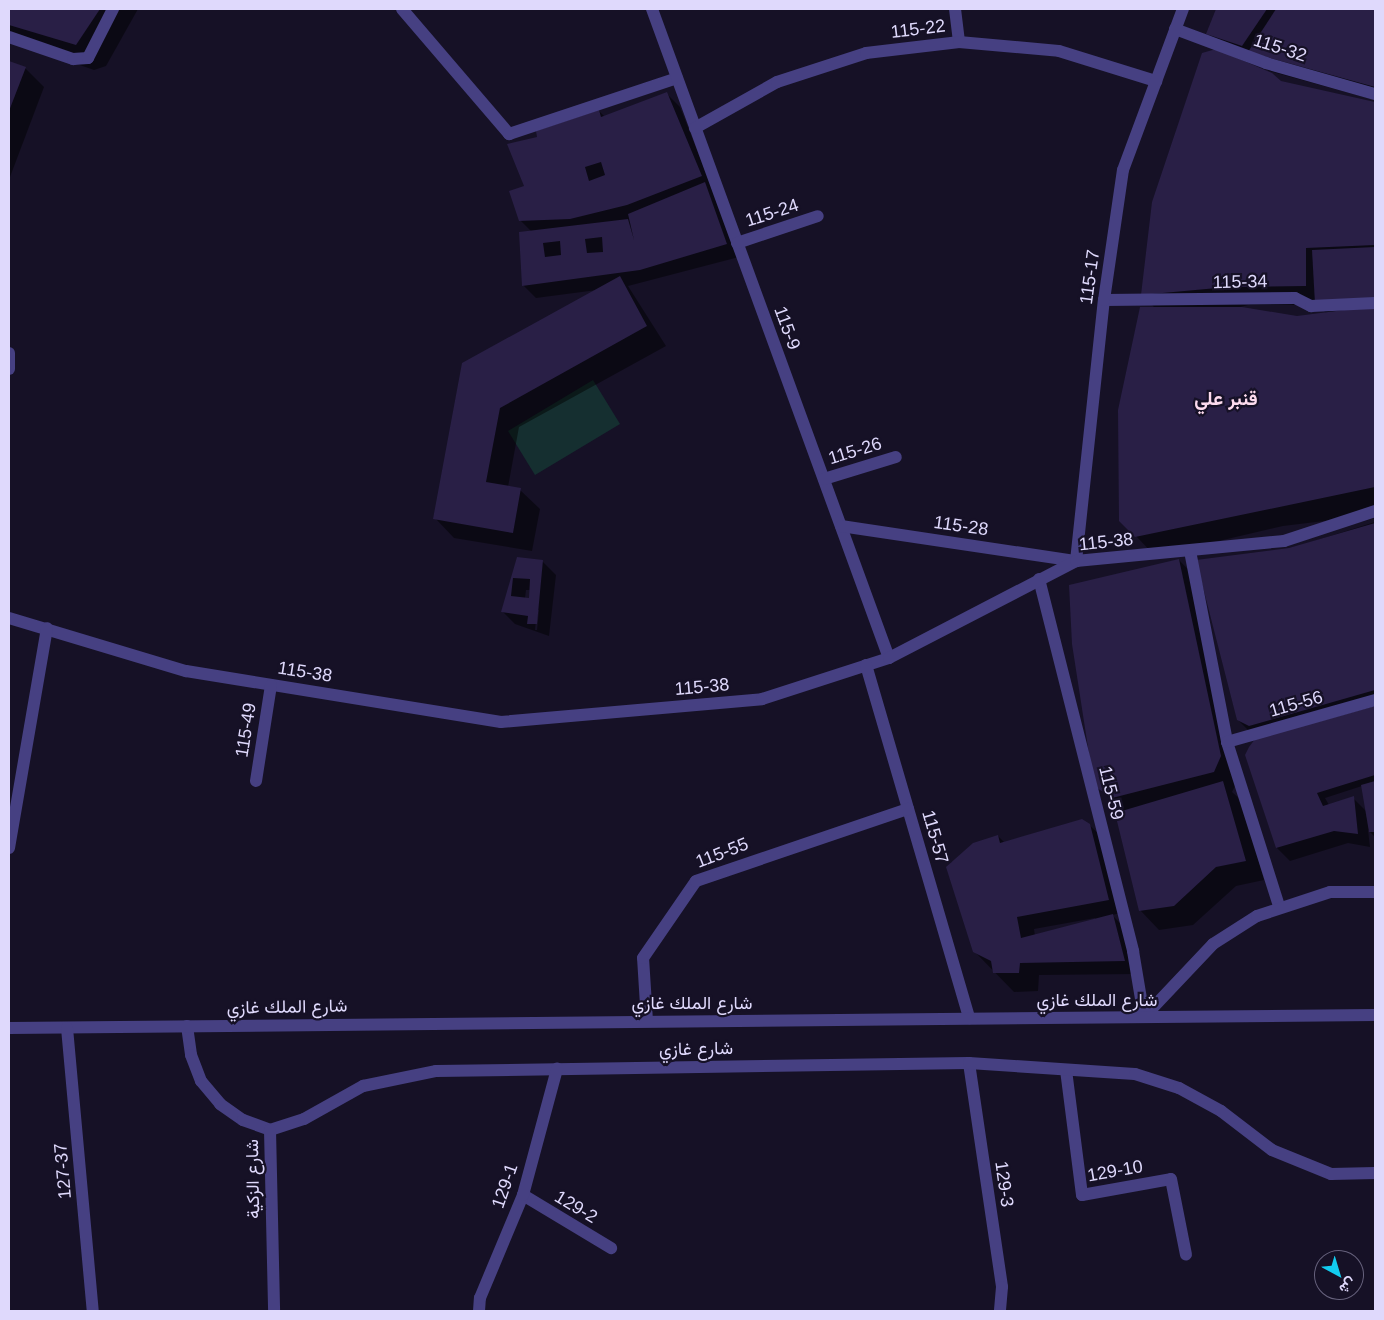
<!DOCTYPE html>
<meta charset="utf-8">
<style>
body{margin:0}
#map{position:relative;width:1384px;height:1320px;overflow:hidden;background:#161126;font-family:Helvetica,Vazirmatn,sans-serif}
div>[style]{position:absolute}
.green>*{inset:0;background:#152f30}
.shadow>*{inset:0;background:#0007}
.building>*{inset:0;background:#291f46}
.minor>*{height:12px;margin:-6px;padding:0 6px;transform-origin:6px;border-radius:6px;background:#464082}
span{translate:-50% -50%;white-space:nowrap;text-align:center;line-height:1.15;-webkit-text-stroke:4.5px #161126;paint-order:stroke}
.street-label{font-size:18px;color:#dfd9fc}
.neighbourhood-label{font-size:19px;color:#fddbee;font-weight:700}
.frame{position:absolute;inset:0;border:10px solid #dfd9fc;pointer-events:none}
.north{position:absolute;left:1314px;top:1250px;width:50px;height:50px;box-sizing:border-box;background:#161126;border:1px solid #66617c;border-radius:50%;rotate:141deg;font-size:14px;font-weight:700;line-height:20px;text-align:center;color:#dfd9fc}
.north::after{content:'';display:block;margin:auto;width:18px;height:22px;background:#12ccef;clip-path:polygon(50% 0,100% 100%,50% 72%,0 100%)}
</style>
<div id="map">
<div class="green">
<i style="clip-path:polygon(593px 380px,620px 424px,535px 475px,508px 431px)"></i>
</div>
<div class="shadow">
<i style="clip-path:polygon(9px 9px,138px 9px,106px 66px,94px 70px,9px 40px)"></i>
<i style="clip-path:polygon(1217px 9px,1375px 9px,1375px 100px,1269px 71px,1262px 64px,1229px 55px,1208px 33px)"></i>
<i style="clip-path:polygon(evenodd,1203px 54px,1280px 82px,1375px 105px,1375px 518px,1354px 524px,1349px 518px,1283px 526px,1155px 556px,1136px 536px,1155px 308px,1142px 295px,1153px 202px,1203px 54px,1248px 305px,1318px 305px,1327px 314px,1297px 317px,1237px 308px,1248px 305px)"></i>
<i style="clip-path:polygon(9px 62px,25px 68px,44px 87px,10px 177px)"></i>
<i style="clip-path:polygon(667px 94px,680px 107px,739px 257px,628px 286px,666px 346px,519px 427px,508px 487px,520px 490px,540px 509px,532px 551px,454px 538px,435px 518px,463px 364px,597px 290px,536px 298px,523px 285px,532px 232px,520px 220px,539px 138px,599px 111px,605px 117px)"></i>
<i style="clip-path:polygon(evenodd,1375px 522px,1375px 837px,1368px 830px,1370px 847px,1348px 843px,1290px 861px,1277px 848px,1258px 740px,1238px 720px,1289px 549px,1375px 522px,1362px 786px,1366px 811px,1353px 798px,1329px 805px,1325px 798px,1362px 786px)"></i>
<i style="clip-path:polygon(evenodd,518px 558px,543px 562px,556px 575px,549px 636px,515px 624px,502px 611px,518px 558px,526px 590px,531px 590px,530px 599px,525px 598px,526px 590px,518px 558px,537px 610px,539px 610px,537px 630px,535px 630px,537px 610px)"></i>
<i style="clip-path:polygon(1179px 560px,1198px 580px,1240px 776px,1232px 792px,1242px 801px,1264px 880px,1236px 886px,1193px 925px,1159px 930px,1140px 910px,1125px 812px,1095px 785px)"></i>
<i style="clip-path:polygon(evenodd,1086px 822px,1099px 834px,1121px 913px,1112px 915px,1125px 928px,1137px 974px,1039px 975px,1038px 991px,1014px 992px,974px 951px,998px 836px,1005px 843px,1086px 822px,1095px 918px,1095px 920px,1035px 936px,1034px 929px,1095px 918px)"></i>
</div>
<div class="building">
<i style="clip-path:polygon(9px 9px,100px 9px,76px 45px,9px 25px)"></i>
<i style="clip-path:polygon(1216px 9px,1267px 9px,1242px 46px,1206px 34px)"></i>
<i style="clip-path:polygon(1276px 9px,1375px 9px,1375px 87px,1248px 52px)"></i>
<i style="clip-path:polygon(1216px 49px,1272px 73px,1281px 81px,1375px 102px,1375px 245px,1306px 248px,1306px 286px,1228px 287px,1141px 295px,1152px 202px,1202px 53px)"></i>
<i style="clip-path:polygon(9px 61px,26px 67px,9px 111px)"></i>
<i style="clip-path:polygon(evenodd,667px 92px,702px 176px,627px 205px,570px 219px,519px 221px,509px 191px,524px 186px,507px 144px,537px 137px,536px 131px,599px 110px,601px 117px,667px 92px,601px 162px,605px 175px,589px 181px,585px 167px,601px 162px)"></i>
<i style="clip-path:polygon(evenodd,705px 182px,727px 244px,640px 270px,522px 286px,519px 232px,628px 219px,634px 240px,628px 214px,705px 182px,602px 237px,603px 252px,587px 253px,585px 239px,602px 237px,705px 182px,560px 241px,561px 255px,545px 257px,543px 243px,560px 241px)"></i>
<i style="clip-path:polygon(1375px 247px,1375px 300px,1315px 304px,1312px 250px)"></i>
<i style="clip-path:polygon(620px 276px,647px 326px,500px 408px,486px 482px,521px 488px,513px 533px,433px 519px,462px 363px)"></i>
<i style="clip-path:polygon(1375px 306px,1375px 487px,1135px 537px,1119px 521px,1118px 410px,1140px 307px,1242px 307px,1297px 316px)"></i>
<i style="clip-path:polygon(1375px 523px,1375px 690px,1249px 726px,1237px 720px,1196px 560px,1289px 548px)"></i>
<i style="clip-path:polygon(evenodd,517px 557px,543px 560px,537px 624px,527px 624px,528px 616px,501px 612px,517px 557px,513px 578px,530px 579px,529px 598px,511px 596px,513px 578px)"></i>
<i style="clip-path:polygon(1179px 559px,1221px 756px,1214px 772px,1112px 798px,1094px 786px,1072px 644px,1069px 585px)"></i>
<i style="clip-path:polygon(1375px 706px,1375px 775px,1317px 793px,1323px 806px,1354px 796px,1358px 834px,1334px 831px,1276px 848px,1245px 755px,1249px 747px,1255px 739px)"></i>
<i style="clip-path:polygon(1223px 781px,1246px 861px,1216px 867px,1174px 906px,1139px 911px,1115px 813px)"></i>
<i style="clip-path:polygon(1375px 781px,1375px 832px,1369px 832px,1361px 785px)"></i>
<i style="clip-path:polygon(1082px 819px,1090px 824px,1109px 900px,1017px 917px,1021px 938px,1113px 914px,1125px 961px,1020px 963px,1019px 973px,993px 973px,991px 961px,973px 952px,946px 867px,973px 843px,998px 835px,1000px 843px)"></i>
</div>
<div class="minor">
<i style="left:402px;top:9px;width:165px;rotate:49.4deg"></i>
<i style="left:509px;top:134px;width:177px;rotate:-18.4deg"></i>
<i style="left:652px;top:9px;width:691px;rotate:69.94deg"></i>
<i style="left:955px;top:9px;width:33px;rotate:83deg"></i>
<i style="left:1175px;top:29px;width:97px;rotate:20.5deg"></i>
<i style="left:1266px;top:63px;width:113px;rotate:15.9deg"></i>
<i style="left:9px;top:37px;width:68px;rotate:19deg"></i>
<i style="left:73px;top:59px;width:15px;rotate:-4deg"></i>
<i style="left:88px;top:58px;width:55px;rotate:-63deg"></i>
<i style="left:695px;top:128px;width:94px;rotate:-29.3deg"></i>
<i style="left:777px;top:82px;width:94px;rotate:-18deg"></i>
<i style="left:866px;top:53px;width:94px;rotate:-6.7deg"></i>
<i style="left:959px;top:42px;width:100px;rotate:5.1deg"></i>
<i style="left:1059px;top:51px;width:102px;rotate:17.2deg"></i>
<i style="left:737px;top:243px;width:85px;rotate:-18.4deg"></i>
<i style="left:1104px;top:300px;width:191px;rotate:-0.6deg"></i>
<i style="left:1295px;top:298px;width:18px;rotate:27deg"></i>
<i style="left:1311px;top:306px;width:64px;rotate:-2.7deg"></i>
<i style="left:9px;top:353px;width:16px;rotate:90deg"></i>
<i style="left:824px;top:479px;width:75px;rotate:-17deg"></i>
<i style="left:841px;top:526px;width:238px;rotate:8.5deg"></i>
<i style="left:1076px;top:561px;width:262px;rotate:-83.9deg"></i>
<i style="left:1104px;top:300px;width:131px;rotate:-81.7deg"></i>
<i style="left:1123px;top:170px;width:172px;rotate:-69.6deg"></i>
<i style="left:1190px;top:551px;width:195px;rotate:79deg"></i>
<i style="left:1227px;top:742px;width:172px;rotate:72.4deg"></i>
<i style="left:1039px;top:579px;width:384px;rotate:75.8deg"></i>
<i style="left:1133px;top:951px;width:67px;rotate:80.5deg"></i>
<i style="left:9px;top:618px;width:185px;rotate:16.7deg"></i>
<i style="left:186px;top:671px;width:319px;rotate:9.2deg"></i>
<i style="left:501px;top:722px;width:262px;rotate:-5deg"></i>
<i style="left:762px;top:699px;width:133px;rotate:-17.9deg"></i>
<i style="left:889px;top:658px;width:211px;rotate:-27.4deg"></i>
<i style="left:1076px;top:561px;width:209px;rotate:-5.5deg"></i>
<i style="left:1284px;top:541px;width:96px;rotate:-18.2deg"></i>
<i style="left:866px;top:665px;width:368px;rotate:73.7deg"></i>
<i style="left:1227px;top:742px;width:154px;rotate:-15.8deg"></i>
<i style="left:256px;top:781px;width:97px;rotate:-81.1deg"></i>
<i style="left:9px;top:848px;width:223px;rotate:-80.2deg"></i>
<i style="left:1144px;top:1017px;width:100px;rotate:-46.6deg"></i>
<i style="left:1213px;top:944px;width:52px;rotate:-32.5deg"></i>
<i style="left:1257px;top:916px;width:77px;rotate:-18.2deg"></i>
<i style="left:1330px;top:892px;width:45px"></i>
<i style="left:647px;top:1021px;width:63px;rotate:-93.6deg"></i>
<i style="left:643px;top:958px;width:93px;rotate:-55.5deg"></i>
<i style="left:696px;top:881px;width:224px;rotate:-18.8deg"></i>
<i style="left:187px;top:1026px;width:29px;rotate:82deg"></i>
<i style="left:191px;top:1055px;width:28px;rotate:69deg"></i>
<i style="left:201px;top:1081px;width:30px;rotate:50deg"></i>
<i style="left:220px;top:1104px;width:28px;rotate:35deg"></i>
<i style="left:243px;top:1120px;width:29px;rotate:20deg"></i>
<i style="left:9px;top:1028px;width:1366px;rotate:-0.55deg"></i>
<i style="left:67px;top:1028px;width:284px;rotate:84.8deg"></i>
<i style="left:969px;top:1063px;width:226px;rotate:81.6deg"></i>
<i style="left:1002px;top:1287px;width:24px;rotate:95deg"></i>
<i style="left:1066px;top:1070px;width:126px;rotate:82.7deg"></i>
<i style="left:1082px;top:1195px;width:90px;rotate:-10.2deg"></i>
<i style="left:1171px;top:1179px;width:77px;rotate:78.8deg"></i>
<i style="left:270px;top:1130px;width:36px;rotate:-18deg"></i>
<i style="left:304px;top:1119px;width:68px;rotate:-29.2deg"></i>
<i style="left:363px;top:1086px;width:75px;rotate:-11.6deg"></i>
<i style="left:436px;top:1071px;width:533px;rotate:-0.86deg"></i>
<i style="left:969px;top:1063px;width:166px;rotate:3.8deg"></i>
<i style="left:1135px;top:1074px;width:46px;rotate:17.7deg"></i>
<i style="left:1179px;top:1088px;width:48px;rotate:28.7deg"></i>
<i style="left:1221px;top:1111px;width:64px;rotate:37.4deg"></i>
<i style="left:1272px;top:1150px;width:64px;rotate:22.1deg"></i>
<i style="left:1331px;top:1174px;width:44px;rotate:-1.3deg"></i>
<i style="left:270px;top:1130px;width:181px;rotate:88.7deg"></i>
<i style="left:523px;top:1195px;width:103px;rotate:31.1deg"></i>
<i style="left:479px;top:1311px;width:13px;rotate:-86deg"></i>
<i style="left:480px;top:1298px;width:112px;rotate:-67.3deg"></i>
<i style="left:523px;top:1195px;width:131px;rotate:-74.9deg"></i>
</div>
<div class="street-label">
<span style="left:918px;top:29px;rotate:-7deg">115-22</span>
<span style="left:1280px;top:48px;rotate:18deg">115-32</span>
<span style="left:772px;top:213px;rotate:-18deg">115-24</span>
<span style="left:1090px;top:277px;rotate:-82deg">115-17</span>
<span style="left:1240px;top:282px;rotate:-1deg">115-34</span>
<span style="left:787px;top:328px;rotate:70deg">115-9</span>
<span style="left:855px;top:451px;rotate:-17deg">115-26</span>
<span style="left:961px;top:526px;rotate:8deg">115-28</span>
<span style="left:1106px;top:542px;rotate:-6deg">115-38</span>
<span style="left:305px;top:672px;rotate:9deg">115-38</span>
<span style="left:702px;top:687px;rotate:-5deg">115-38</span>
<span style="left:1296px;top:704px;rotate:-16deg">115-56</span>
<span style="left:246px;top:730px;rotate:-81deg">115-49</span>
<span style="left:1111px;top:793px;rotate:76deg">115-59</span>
<span style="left:935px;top:837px;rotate:74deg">115-57</span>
<span style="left:722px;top:853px;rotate:-21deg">115-55</span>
<span style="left:1097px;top:1000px">شارع الملك غازي</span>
<span style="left:692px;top:1003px">شارع الملك غازي</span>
<span style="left:287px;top:1007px;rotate:-1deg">شارع الملك غازي</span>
<span style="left:696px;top:1049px;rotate:-1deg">شارع غازي</span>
<span style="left:63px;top:1171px;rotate:-95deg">127-37</span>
<span style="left:1115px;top:1171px;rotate:-10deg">129-10</span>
<span style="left:253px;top:1179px;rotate:-91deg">شارع الزكية</span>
<span style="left:1004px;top:1184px;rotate:82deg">129-3</span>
<span style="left:505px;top:1186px;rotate:-71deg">129-1</span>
<span style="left:576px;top:1207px;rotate:31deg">129-2</span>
</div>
<div class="neighbourhood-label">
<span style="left:1226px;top:399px">قنبر علي</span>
</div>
<div class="frame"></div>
<div class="north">ش</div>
</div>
